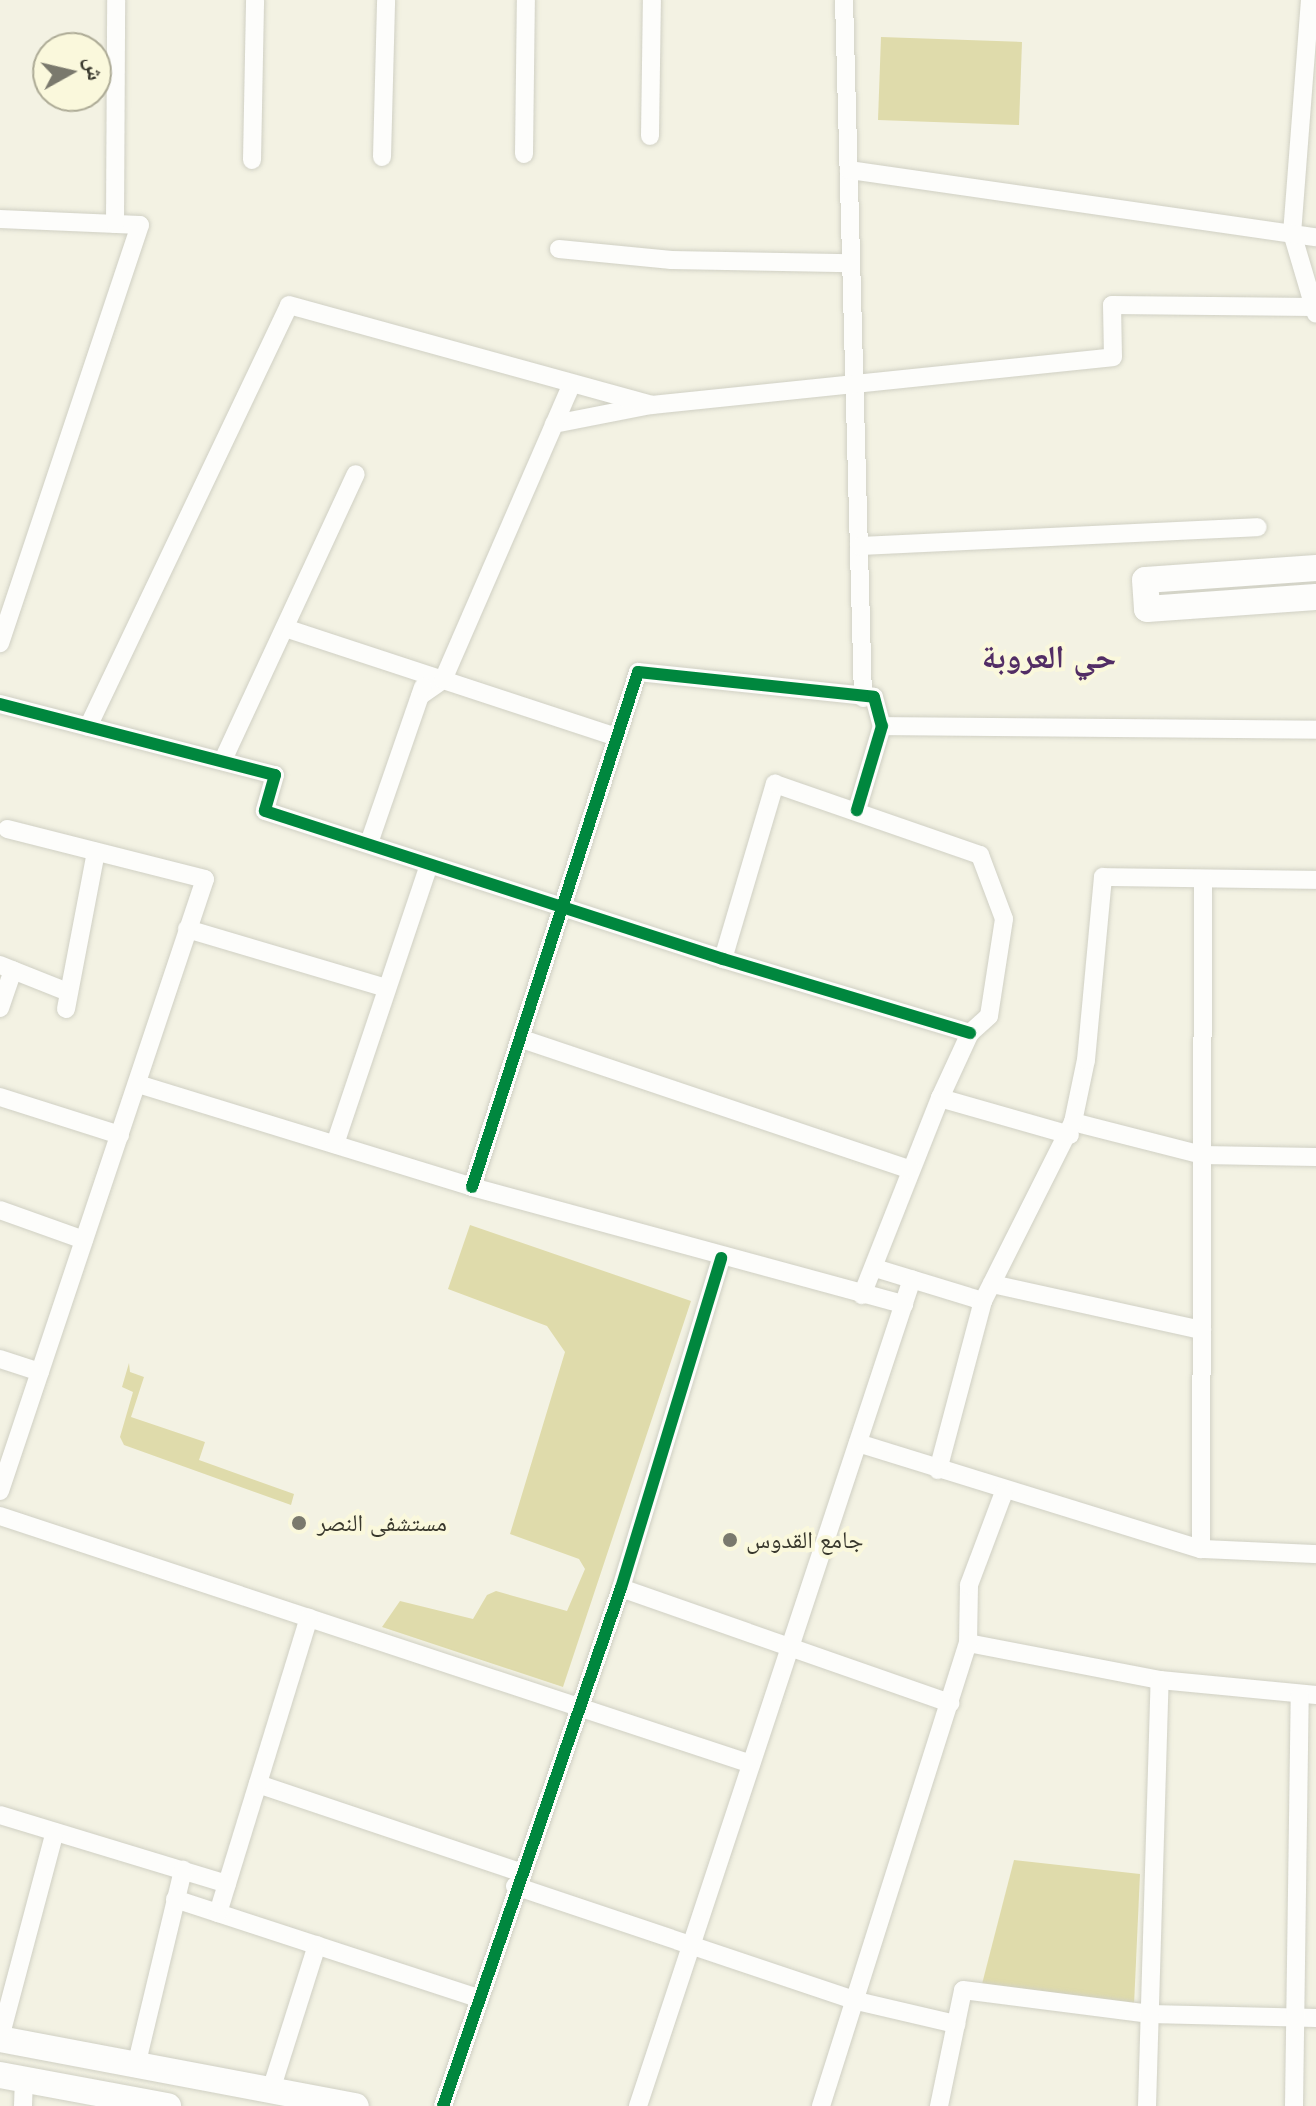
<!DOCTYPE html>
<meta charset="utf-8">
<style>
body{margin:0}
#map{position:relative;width:1316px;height:2106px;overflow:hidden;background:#f3f2e3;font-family:Arial,"Noto Naskh Arabic",sans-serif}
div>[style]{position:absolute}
.green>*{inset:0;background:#dfdbab}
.roads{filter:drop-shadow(0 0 2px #d0d0c4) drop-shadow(0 0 2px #d0d0c4)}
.street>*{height:18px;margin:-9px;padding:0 9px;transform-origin:9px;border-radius:9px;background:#fdfdfb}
.secondary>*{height:26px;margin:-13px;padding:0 13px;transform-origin:13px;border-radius:13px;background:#fdfdfb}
.cycleway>*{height:12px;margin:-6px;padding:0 6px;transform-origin:6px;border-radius:6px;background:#00873e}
.dots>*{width:22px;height:22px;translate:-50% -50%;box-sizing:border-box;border:4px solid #faf8dc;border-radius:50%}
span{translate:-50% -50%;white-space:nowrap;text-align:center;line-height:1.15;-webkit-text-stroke:8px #faf8dc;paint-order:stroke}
.poi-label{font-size:24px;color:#39382d}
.left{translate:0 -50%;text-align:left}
.district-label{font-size:32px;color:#522d65;font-weight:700}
.north{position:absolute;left:32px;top:32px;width:80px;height:80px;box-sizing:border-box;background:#faf8dc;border:2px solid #adab96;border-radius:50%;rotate:82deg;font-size:22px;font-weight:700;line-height:32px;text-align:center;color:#39382d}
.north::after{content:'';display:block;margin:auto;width:28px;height:36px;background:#7a796d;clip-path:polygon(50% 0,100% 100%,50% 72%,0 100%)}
</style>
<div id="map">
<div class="green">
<i style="clip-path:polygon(881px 37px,1022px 42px,1019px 125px,878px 120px)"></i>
<i style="clip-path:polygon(470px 1225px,691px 1301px,563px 1687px,382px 1627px,400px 1601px,473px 1619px,487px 1595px,496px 1591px,567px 1611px,585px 1569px,579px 1559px,510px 1534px,565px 1352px,547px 1326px,448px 1289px)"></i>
<i style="clip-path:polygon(129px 1363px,130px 1372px,144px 1377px,131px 1417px,205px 1442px,199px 1460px,294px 1494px,291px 1505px,124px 1445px,120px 1437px,133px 1392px,122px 1387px)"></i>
<i style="clip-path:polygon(1014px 1860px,1140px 1874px,1134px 2005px,982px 1984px)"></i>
</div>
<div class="roads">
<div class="street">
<i style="left:844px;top:0;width:698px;rotate:88.44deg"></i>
<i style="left:1310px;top:0;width:234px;rotate:94.4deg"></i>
<i style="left:1292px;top:233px;width:84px;rotate:73.5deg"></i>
<i style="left:650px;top:136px;width:136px;rotate:-89.2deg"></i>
<i style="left:524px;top:154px;width:154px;rotate:-89.3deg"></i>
<i style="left:382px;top:157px;width:157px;rotate:-88.5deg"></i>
<i style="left:252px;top:160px;width:160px;rotate:-88.9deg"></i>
<i style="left:849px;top:170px;width:472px;rotate:8.2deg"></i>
<i style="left:0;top:219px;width:140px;rotate:2.5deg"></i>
<i style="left:140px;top:225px;width:441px;rotate:108.5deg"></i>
<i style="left:115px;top:224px;width:224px;rotate:-89.7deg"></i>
<i style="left:559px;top:249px;width:113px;rotate:5.6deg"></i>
<i style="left:671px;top:260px;width:180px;rotate:1deg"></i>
<i style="left:554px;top:424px;width:99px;rotate:-11.1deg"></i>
<i style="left:651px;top:405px;width:464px;rotate:-5.9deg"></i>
<i style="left:1113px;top:357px;width:52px;rotate:-91.1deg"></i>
<i style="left:1112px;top:305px;width:201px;rotate:0.6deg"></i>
<i style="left:859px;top:546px;width:399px;rotate:-2.7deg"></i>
<i style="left:285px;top:628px;width:349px;rotate:18.2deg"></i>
<i style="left:420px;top:696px;width:28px;rotate:-35deg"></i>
<i style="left:443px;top:680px;width:323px;rotate:-66.5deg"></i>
<i style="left:0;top:704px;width:284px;rotate:14.5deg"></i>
<i style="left:275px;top:775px;width:37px;rotate:106deg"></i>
<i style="left:265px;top:811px;width:481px;rotate:17.9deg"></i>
<i style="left:723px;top:959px;width:258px;rotate:16.7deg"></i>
<i style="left:882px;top:726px;width:434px;rotate:0.5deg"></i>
<i style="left:88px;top:727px;width:467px;rotate:-64.5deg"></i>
<i style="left:289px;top:305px;width:376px;rotate:15.4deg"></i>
<i style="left:223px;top:760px;width:315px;rotate:-65.1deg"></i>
<i style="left:369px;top:843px;width:165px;rotate:-70.9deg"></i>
<i style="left:187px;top:929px;width:208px;rotate:16.5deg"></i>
<i style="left:723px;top:959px;width:183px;rotate:-73.5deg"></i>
<i style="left:775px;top:784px;width:217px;rotate:19.1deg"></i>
<i style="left:980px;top:855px;width:68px;rotate:69.4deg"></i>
<i style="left:1004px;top:919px;width:98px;rotate:98.8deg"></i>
<i style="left:989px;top:1016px;width:25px;rotate:138deg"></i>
<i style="left:970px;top:1033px;width:72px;rotate:114.8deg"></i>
<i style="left:940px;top:1098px;width:212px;rotate:111.6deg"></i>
<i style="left:0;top:965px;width:73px;rotate:21.7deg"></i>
<i style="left:0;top:1008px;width:40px;rotate:-71.1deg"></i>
<i style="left:66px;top:1009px;width:160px;rotate:-79.2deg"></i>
<i style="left:522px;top:1039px;width:410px;rotate:18.6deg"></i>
<i style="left:138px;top:1084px;width:350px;rotate:17.1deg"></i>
<i style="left:472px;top:1187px;width:448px;rotate:15.2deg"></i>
<i style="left:0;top:1097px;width:126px;rotate:17.6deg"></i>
<i style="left:940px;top:1098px;width:135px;rotate:15.9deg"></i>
<i style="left:1073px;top:1122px;width:133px;rotate:14.3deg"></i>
<i style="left:1202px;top:1155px;width:114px;rotate:1deg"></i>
<i style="left:335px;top:1144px;width:295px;rotate:-71.4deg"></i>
<i style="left:472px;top:1187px;width:541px;rotate:-72.13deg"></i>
<i style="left:638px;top:672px;width:237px;rotate:6deg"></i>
<i style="left:874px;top:697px;width:30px;rotate:75deg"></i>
<i style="left:882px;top:726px;width:88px;rotate:106.6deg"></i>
<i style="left:0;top:1210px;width:89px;rotate:19.7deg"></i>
<i style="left:875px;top:1268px;width:113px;rotate:17deg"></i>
<i style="left:992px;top:1284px;width:215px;rotate:12.4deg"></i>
<i style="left:0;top:1359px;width:42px;rotate:18deg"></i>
<i style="left:858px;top:1443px;width:359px;rotate:17.2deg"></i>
<i style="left:1201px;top:1549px;width:115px;rotate:2.5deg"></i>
<i style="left:938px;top:1470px;width:175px;rotate:-75.1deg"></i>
<i style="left:983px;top:1301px;width:200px;rotate:-63.3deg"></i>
<i style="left:1073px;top:1122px;width:63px;rotate:-78.2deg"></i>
<i style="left:1086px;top:1060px;width:184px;rotate:-84.7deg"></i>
<i style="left:1103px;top:877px;width:213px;rotate:0.8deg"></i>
<i style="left:0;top:1491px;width:645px;rotate:-71.48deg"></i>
<i style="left:205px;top:879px;width:204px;rotate:-165.8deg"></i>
<i style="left:0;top:1516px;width:791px;rotate:18.27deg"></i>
<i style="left:1201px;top:1549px;width:669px;rotate:-89.83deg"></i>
<i style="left:621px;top:1588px;width:349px;rotate:19.3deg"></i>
<i style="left:968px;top:1643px;width:196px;rotate:10.9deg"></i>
<i style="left:1160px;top:1680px;width:157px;rotate:5.5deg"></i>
<i style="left:258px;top:1784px;width:276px;rotate:18.6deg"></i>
<i style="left:0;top:1815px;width:237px;rotate:16.9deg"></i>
<i style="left:515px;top:1886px;width:361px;rotate:18.6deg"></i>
<i style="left:857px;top:2001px;width:102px;rotate:13.1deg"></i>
<i style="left:175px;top:1899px;width:319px;rotate:18.1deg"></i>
<i style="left:218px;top:1913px;width:309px;rotate:-72.9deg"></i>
<i style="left:0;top:2038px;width:213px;rotate:-75.1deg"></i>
<i style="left:136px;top:2066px;width:202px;rotate:-76.5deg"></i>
<i style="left:271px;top:2090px;width:152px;rotate:-72.4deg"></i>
<i style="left:23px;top:2106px;width:27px;rotate:-88deg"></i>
<i style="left:443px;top:2106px;width:548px;rotate:-71.04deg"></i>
<i style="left:621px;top:1588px;width:345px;rotate:-73.1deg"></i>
<i style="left:638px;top:2106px;width:871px;rotate:-71.67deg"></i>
<i style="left:821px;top:2106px;width:486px;rotate:-72.4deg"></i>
<i style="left:968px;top:1643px;width:58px;rotate:-89deg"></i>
<i style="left:969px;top:1585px;width:99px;rotate:-69.4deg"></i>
<i style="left:939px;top:2106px;width:118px;rotate:-78.3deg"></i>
<i style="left:963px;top:1990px;width:189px;rotate:7.3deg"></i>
<i style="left:1150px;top:2014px;width:166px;rotate:1.4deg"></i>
<i style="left:1147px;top:2106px;width:426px;rotate:-88.3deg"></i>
<i style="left:1294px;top:2106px;width:410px;rotate:-89.2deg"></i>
</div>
<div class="secondary">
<i style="left:1316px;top:568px;width:171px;rotate:176deg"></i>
<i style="left:1145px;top:580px;width:29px;rotate:86deg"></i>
<i style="left:1147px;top:609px;width:169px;rotate:-4.1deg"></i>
<i style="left:0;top:2039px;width:362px;rotate:10.7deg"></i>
<i style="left:0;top:2075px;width:171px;rotate:10.5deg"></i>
</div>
</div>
<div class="cycleway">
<i style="left:0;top:704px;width:284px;rotate:14.5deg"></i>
<i style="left:275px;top:775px;width:37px;rotate:106deg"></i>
<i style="left:265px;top:811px;width:481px;rotate:17.9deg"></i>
<i style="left:723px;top:959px;width:258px;rotate:16.7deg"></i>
<i style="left:472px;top:1187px;width:541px;rotate:-72.13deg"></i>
<i style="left:638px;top:672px;width:237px;rotate:6deg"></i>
<i style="left:874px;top:697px;width:30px;rotate:75deg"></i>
<i style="left:882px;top:726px;width:88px;rotate:106.6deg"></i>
<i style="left:443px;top:2106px;width:548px;rotate:-71.04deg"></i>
<i style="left:621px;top:1588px;width:345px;rotate:-73.1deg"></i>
</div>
<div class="dots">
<i style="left:299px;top:1523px;background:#7a796d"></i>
<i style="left:730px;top:1540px;background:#7a796d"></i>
</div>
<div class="poi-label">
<span class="left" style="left:317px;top:1523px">مستشفى النصر</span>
<span class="left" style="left:746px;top:1540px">جامع القدوس</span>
</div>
<div class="district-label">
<span style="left:1049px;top:657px">حي العروبة</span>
</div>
<div class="north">ش</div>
</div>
